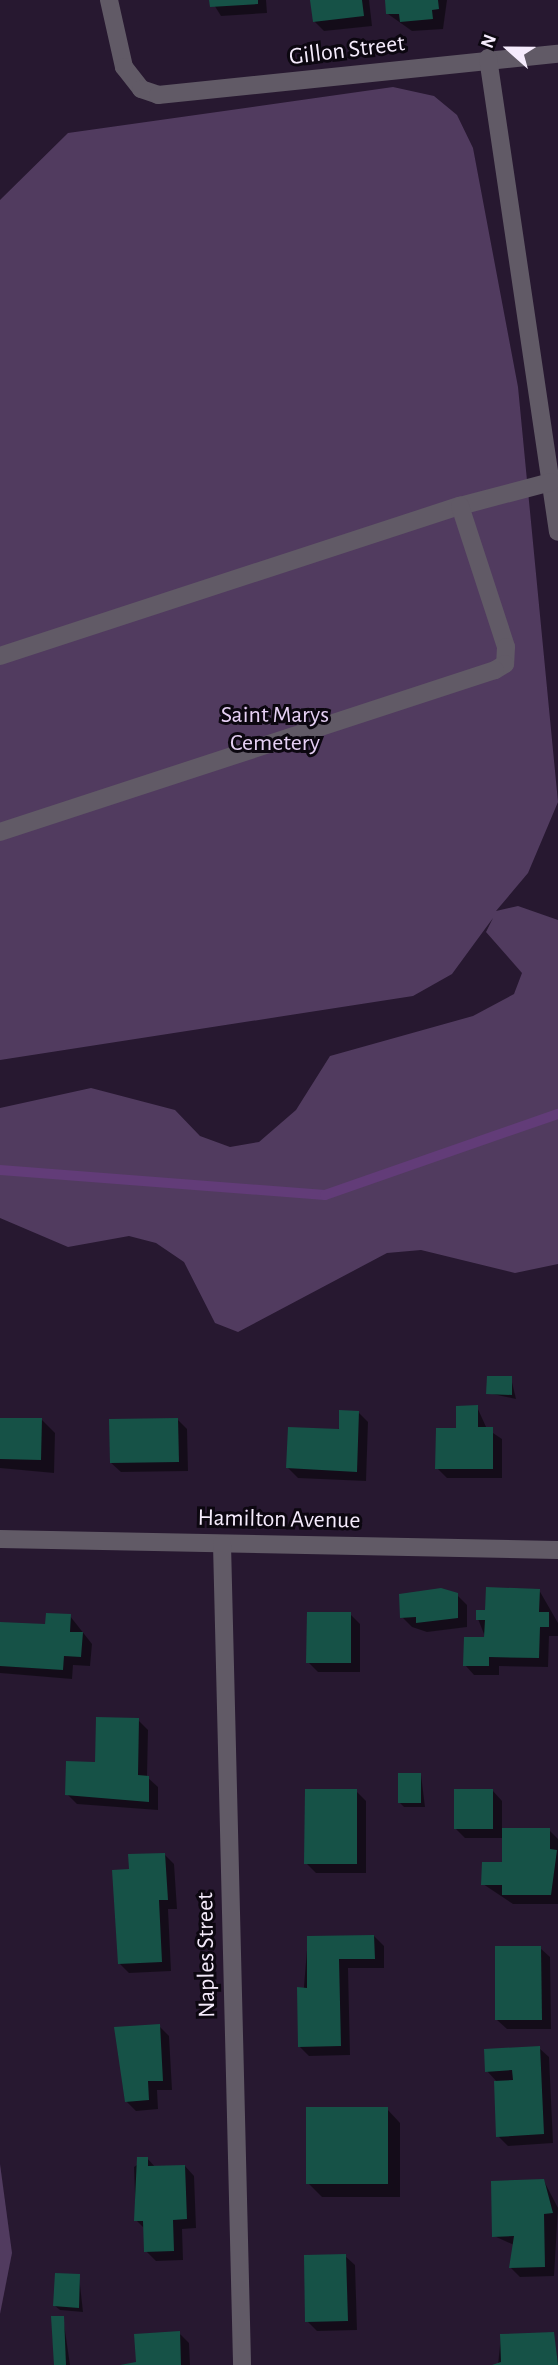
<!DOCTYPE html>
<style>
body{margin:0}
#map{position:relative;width:558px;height:2365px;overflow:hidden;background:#271830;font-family:"Alegreya Sans",sans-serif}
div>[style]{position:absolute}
.green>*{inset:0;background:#513b5f}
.shadow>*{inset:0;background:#0007}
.stream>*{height:10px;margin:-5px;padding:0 5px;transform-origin:5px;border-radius:5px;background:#623c78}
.building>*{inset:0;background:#165247}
.minor>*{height:18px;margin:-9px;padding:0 9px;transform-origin:9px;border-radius:9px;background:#615a66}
span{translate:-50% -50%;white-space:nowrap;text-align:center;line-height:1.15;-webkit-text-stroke:6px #0c0710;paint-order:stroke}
.street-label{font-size:24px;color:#f5ebfc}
.park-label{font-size:24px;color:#e6d0f4}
.north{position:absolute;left:474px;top:14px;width:70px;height:70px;-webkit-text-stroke:5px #0c0710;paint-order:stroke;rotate:291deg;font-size:19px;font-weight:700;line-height:28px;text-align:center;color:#f5ebfc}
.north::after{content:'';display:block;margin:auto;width:24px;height:32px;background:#f5ebfc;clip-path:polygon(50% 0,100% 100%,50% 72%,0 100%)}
</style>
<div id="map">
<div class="green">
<i style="clip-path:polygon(393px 87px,434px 96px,457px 115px,473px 148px,518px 387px,558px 802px,528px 873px,496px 911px,518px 906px,558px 920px,558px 1264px,515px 1273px,421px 1250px,387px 1253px,238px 1332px,215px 1323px,184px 1262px,156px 1243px,129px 1236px,68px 1247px,0 1218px,0 1108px,91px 1088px,175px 1110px,200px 1136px,230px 1147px,259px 1142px,296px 1110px,330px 1056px,473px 1016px,514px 994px,522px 973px,486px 932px,493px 918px,452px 974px,413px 996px,0 1060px,0 200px,68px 133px)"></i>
<i style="clip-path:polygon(0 2164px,12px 2253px,0 2314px)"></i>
</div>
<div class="shadow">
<i style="clip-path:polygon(211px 0,266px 0,267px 13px,221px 16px)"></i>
<i style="clip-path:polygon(312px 0,369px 0,372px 26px,324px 31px,314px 21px)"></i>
<i style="clip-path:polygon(387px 0,447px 0,443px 29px,412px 31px,388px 14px)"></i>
<i style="clip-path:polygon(511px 1378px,516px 1399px,488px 1393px)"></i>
<i style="clip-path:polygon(477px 1407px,487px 1429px,502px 1439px,502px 1478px,447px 1478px,437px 1468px)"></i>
<i style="clip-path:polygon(359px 1413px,368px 1422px,366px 1481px,298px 1478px,288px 1468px)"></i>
<i style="clip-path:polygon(0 1419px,42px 1420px,55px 1433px,54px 1473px,0 1468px)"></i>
<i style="clip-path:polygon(177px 1419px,187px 1429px,188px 1471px,121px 1472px,111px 1463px)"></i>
<i style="clip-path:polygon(539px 1590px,558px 1623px,558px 1636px,549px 1636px,548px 1667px,499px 1666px,499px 1675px,474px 1675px,465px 1665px,486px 1639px,478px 1619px)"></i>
<i style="clip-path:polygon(419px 1591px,457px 1595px,467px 1605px,467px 1627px,427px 1632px,412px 1627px,402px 1617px)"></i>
<i style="clip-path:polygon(350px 1614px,360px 1624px,360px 1672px,318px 1672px,308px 1662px)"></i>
<i style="clip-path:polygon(70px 1616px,92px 1644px,90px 1666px,73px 1665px,72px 1679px,0 1673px,0 1624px,46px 1626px)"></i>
<i style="clip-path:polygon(138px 1720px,148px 1730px,147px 1777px,158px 1787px,158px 1810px,77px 1804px,67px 1794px)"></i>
<i style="clip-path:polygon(421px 1775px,425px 1807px,404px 1807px,400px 1803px)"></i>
<i style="clip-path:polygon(356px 1791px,366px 1801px,366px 1873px,316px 1873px,306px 1863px)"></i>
<i style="clip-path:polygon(493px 1791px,502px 1801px,502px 1829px,549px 1830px,558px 1839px,558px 1904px,513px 1904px,483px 1884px,504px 1864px,504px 1838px,465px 1838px,455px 1828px)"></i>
<i style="clip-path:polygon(164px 1854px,174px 1864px,177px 1909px,168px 1909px,171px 1971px,129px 1973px,120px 1964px,131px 1871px)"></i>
<i style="clip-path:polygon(374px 1936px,384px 1946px,384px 1968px,348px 1968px,350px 2055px,309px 2056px,299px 2046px,308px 1938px)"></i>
<i style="clip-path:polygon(540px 1948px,550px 1957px,551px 2029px,507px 2029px,497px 2020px)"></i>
<i style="clip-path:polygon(159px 2026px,169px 2036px,172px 2090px,157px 2090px,158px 2109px,136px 2111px,126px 2101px)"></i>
<i style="clip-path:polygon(539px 2048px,549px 2057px,553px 2143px,508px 2146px,498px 2136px,498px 2083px,487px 2071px)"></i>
<i style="clip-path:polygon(387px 2109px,400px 2123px,400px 2197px,322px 2197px,308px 2183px)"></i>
<i style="clip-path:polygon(147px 2158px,156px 2168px,185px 2166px,194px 2176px,196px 2228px,182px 2229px,183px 2260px,156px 2261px,146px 2251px,145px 2229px,136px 2220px,134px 2167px)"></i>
<i style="clip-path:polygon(544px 2181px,558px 2208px,554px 2276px,520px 2277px,511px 2268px,514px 2245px,494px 2236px)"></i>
<i style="clip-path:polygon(345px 2256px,355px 2265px,357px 2330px,317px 2331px,307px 2321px)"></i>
<i style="clip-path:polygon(79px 2276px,83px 2312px,60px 2310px,55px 2306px)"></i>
<i style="clip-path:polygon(63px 2317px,70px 2365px,56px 2365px)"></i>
<i style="clip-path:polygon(179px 2333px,189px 2343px,190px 2365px,120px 2365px,138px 2364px)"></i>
<i style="clip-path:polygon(553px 2333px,558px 2365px,498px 2365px,501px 2336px)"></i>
</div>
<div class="stream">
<i style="left:0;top:1170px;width:326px;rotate:4.4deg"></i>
<i style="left:325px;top:1195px;width:247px;rotate:-19.2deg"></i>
</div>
<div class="building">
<i style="clip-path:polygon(209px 0,258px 0,258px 4px,210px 7px)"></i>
<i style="clip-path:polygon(310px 0,362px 0,364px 16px,313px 22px)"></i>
<i style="clip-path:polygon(385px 0,438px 0,439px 9px,432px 10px,433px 19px,400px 22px,399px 14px,386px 14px)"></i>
<i style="clip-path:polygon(487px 1376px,512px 1376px,512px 1395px,486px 1394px)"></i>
<i style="clip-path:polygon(478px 1405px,478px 1427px,493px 1427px,493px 1469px,435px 1469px,436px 1428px,456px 1428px,456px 1406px)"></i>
<i style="clip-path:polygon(339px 1410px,359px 1411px,357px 1472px,286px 1468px,288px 1427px,339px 1429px)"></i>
<i style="clip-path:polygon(0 1418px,42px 1418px,41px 1460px,0 1459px)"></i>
<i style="clip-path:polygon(178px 1418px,179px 1462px,110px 1463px,109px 1419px)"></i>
<i style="clip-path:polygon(486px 1587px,540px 1589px,539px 1612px,549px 1612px,549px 1627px,540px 1627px,539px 1658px,489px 1657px,489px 1666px,463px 1666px,464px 1637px,484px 1637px,485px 1620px,476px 1620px,476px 1610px,485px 1610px)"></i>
<i style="clip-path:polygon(441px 1588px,458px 1593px,458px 1618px,416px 1623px,416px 1617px,400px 1618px,399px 1594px)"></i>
<i style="clip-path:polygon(307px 1612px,351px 1612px,351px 1663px,306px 1663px)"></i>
<i style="clip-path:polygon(46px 1613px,71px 1614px,70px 1632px,83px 1632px,81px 1657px,64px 1656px,63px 1670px,0 1666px,0 1622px,45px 1624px)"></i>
<i style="clip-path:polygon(96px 1717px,139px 1718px,138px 1775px,149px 1776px,149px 1802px,65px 1795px,66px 1761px,95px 1762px)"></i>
<i style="clip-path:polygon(398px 1773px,421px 1773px,421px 1803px,398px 1803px)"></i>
<i style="clip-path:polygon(305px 1789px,357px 1789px,357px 1864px,304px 1864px)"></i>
<i style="clip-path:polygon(454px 1789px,493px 1789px,493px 1829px,454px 1829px)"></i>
<i style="clip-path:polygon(502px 1828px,550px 1828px,550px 1849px,557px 1850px,551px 1895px,502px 1895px,502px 1885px,481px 1885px,482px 1862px,502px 1862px)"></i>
<i style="clip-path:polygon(165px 1853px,168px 1900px,159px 1900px,162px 1962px,118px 1964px,112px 1870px,129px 1869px,128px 1854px)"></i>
<i style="clip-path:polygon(374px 1935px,375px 1959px,339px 1959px,341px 2046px,298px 2047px,297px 1987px,307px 1988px,307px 1936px)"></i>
<i style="clip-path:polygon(495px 1946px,541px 1946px,542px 2020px,495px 2020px)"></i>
<i style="clip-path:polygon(160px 2024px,163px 2081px,148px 2081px,149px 2100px,125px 2102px,114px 2027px)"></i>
<i style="clip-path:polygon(540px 2046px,544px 2134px,496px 2137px,494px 2081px,513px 2080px,512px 2070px,485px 2072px,484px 2049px)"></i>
<i style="clip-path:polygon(306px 2107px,388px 2107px,388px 2184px,306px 2184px)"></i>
<i style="clip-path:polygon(137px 2157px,148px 2157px,148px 2166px,185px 2165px,187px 2219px,173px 2220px,174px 2251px,144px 2252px,143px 2221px,134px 2221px)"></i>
<i style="clip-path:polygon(544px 2179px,553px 2213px,544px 2214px,545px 2267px,509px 2268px,514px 2236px,492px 2237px,491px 2181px)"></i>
<i style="clip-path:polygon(346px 2254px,348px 2321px,305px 2322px,304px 2255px)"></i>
<i style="clip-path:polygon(55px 2273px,80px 2274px,79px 2308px,53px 2306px)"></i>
<i style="clip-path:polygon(51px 2316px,64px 2316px,66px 2365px,54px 2365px)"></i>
<i style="clip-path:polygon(180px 2331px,181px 2365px,120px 2365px,136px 2362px,134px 2334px)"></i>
<i style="clip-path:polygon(554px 2332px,558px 2365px,492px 2365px,501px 2362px,500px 2334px)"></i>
</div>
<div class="minor">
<i style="left:109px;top:0;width:69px;rotate:77.4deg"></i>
<i style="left:124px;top:67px;width:28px;rotate:52deg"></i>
<i style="left:141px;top:89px;width:18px;rotate:19deg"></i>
<i style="left:158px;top:95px;width:402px;rotate:-5.9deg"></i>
<i style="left:488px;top:58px;width:479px;rotate:81.6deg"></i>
<i style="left:460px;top:506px;width:94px;rotate:-14.8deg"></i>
<i style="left:0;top:656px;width:484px;rotate:-18.1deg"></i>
<i style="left:460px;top:506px;width:148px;rotate:71.9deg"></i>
<i style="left:506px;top:647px;width:17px;rotate:93deg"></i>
<i style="left:505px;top:664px;width:12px;rotate:149deg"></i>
<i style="left:495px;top:670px;width:521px;rotate:161.88deg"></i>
<i style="left:0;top:1539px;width:558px;rotate:1.13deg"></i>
<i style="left:222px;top:1544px;width:821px;rotate:88.6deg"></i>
</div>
<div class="street-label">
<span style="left:347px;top:51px;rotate:-7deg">Gillon Street</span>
<span style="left:279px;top:1520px;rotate:1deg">Hamilton Avenue</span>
<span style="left:207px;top:1955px;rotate:-91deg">Naples Street</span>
</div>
<div class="park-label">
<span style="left:275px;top:730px">Saint Marys<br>Cemetery</span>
</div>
<div class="north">N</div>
</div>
